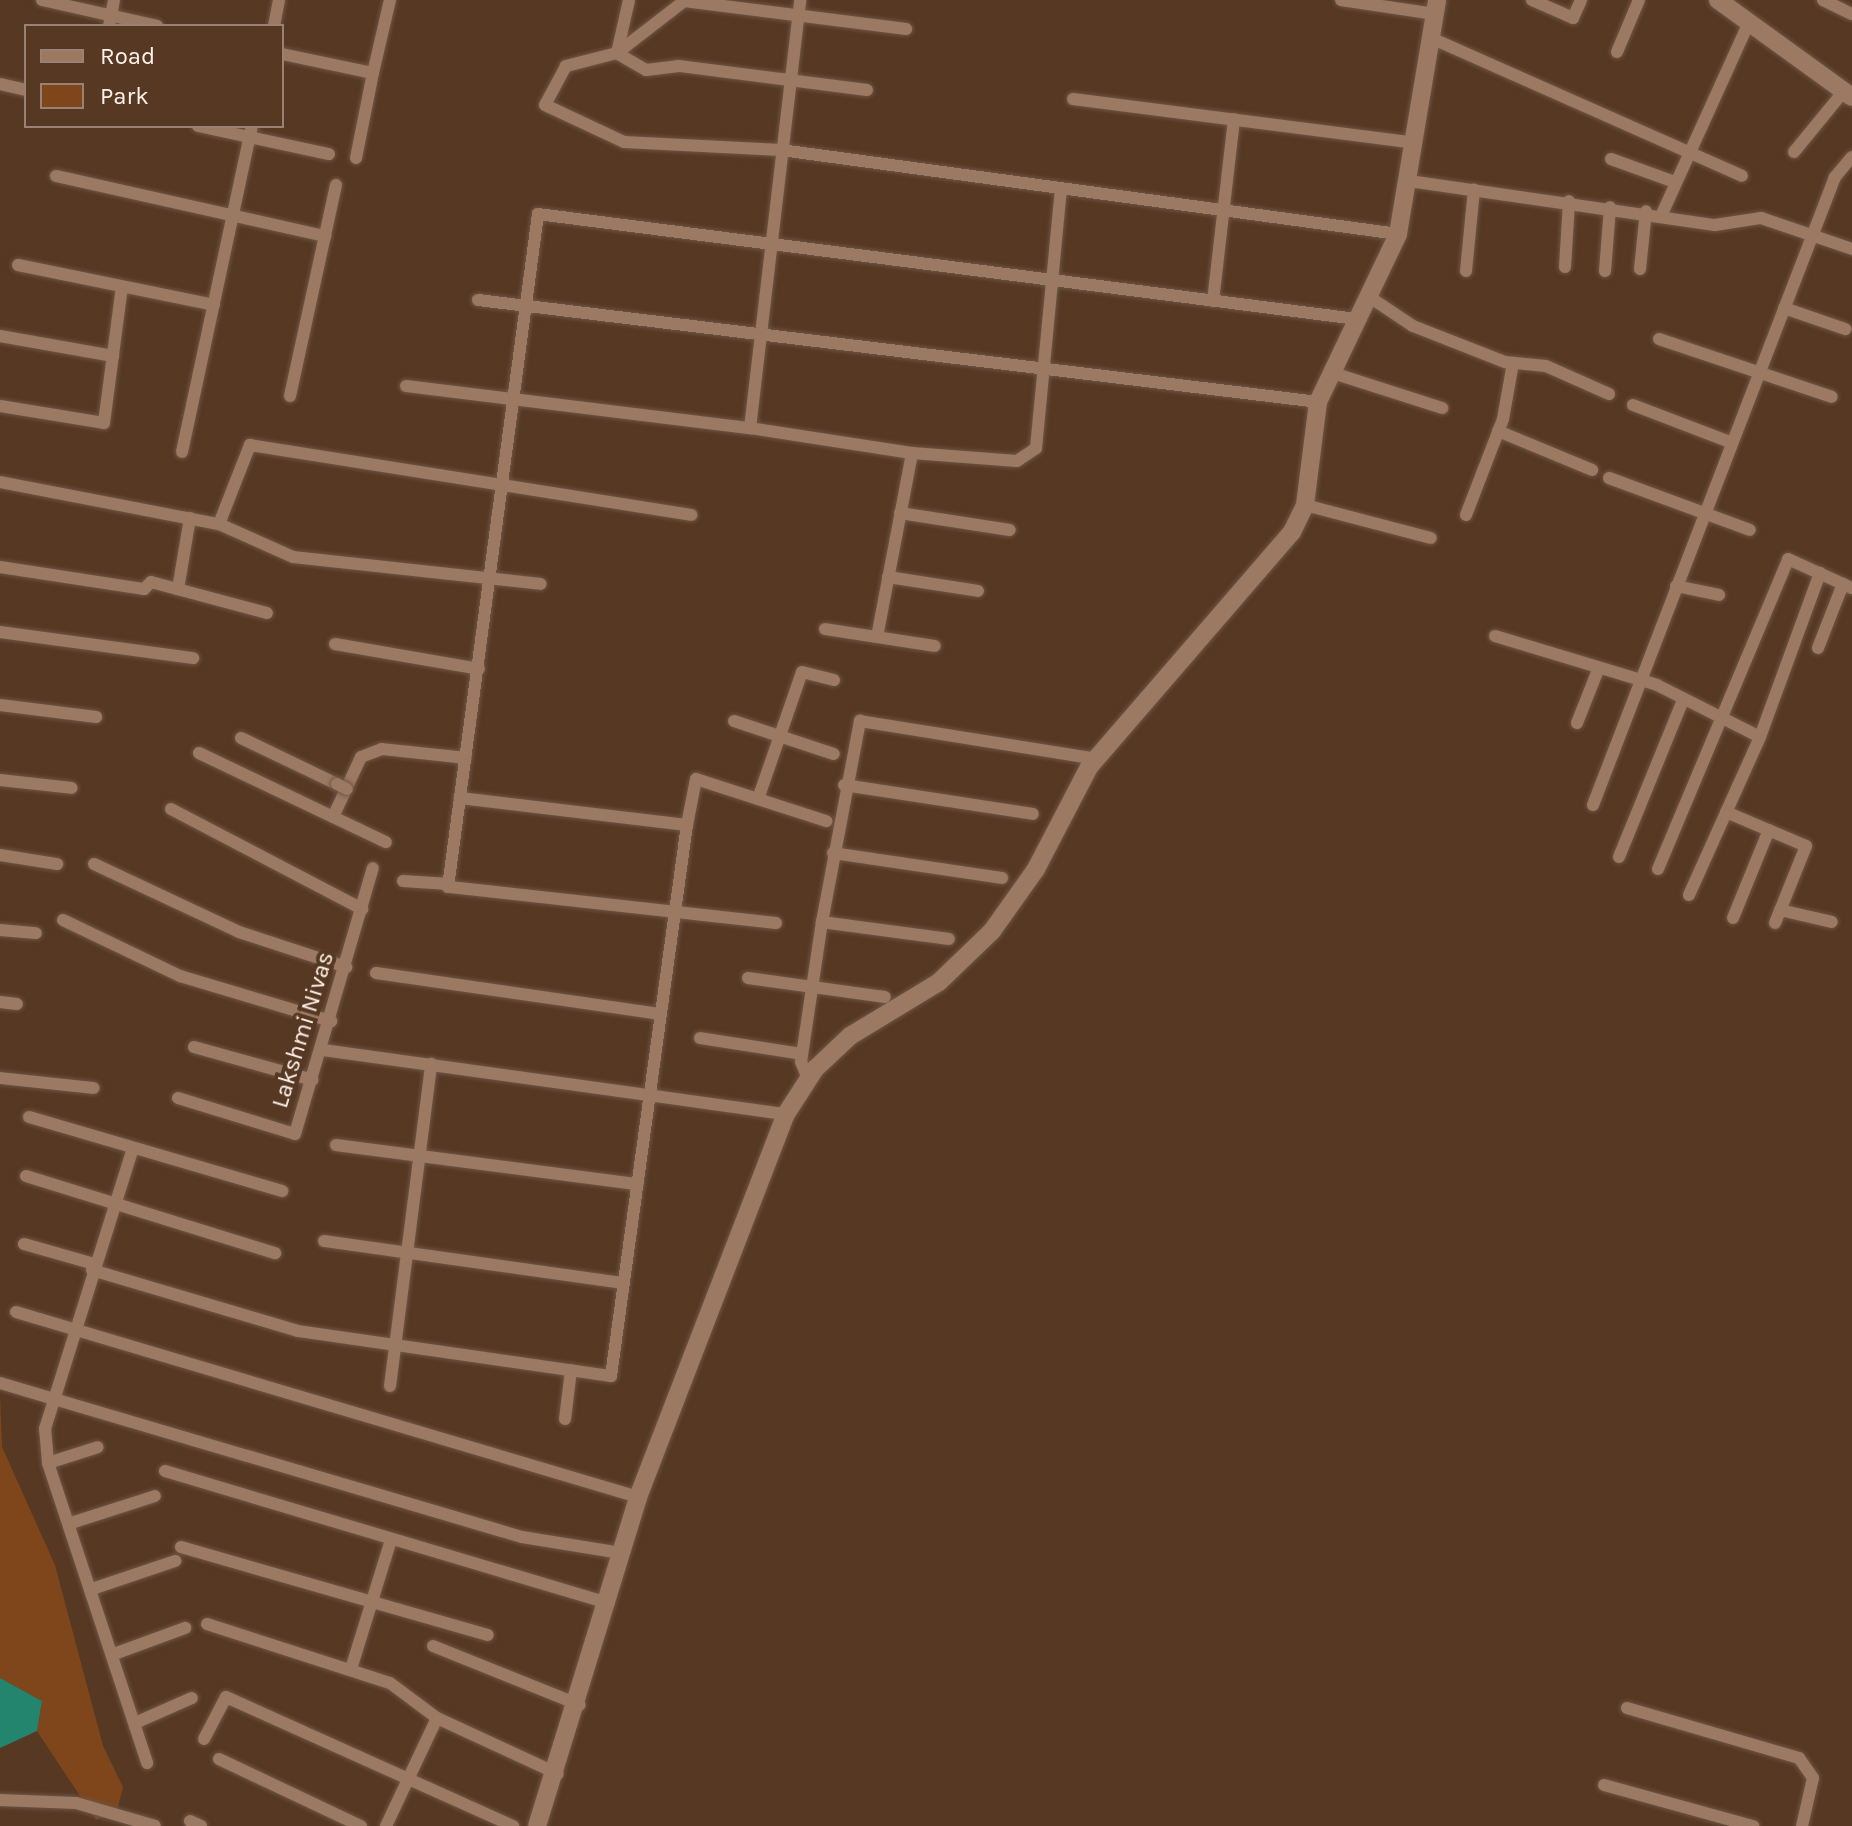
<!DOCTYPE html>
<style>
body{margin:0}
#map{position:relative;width:1852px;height:1826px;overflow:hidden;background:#563823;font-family:Karla,sans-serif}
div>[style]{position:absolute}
.green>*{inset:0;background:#7f461b}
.water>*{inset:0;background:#24856f}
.roads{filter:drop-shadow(0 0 2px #6e5544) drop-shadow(0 0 2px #6e5544)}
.street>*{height:12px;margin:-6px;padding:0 6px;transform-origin:6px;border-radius:6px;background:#9c7962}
.secondary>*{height:18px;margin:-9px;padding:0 9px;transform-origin:9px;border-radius:9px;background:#9c7962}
.bridges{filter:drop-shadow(0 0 2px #6e5544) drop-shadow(0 0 2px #6e5544)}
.street-bridge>*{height:12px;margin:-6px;padding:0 6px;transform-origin:6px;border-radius:6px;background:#9c7962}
span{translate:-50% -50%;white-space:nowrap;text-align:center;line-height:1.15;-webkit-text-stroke:8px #563823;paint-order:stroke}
.street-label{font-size:24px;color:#fef2eb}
.legend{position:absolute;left:24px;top:24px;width:260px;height:104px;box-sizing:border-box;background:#563823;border:2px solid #998273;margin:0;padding:10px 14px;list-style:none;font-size:24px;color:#fef2eb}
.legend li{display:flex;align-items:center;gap:16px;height:40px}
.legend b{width:40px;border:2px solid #998273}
</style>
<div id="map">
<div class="green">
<i style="clip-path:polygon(0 1394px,2px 1447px,55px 1565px,103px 1746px,123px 1787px,117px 1811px,96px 1820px,37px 1731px,42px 1701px,0 1678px)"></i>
</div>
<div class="water">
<i style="clip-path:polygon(0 1678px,42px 1701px,37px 1731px,0 1748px)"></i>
</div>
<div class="roads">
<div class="street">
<i style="left:42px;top:0;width:118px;rotate:12.7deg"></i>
<i style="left:1341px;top:0;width:95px;rotate:8.5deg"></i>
<i style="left:1532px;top:0;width:45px;rotate:23.7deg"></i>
<i style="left:1573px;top:18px;width:20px;rotate:-66deg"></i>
<i style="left:1823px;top:0;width:32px;rotate:26deg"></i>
<i style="left:109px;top:26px;width:26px;rotate:-79deg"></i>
<i style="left:274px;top:26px;width:26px;rotate:-79deg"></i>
<i style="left:1431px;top:38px;width:340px;rotate:23.9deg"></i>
<i style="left:1617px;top:52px;width:56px;rotate:-67.1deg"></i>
<i style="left:617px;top:53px;width:85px;rotate:-37.8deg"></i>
<i style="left:684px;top:1px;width:224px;rotate:7.2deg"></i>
<i style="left:617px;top:53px;width:54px;rotate:-77.2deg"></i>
<i style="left:282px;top:54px;width:93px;rotate:11.8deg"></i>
<i style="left:373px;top:73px;width:75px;rotate:-76.9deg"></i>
<i style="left:0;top:84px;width:27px;rotate:13deg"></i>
<i style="left:867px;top:90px;width:190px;rotate:-172.7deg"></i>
<i style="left:679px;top:66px;width:33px;rotate:173deg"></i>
<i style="left:646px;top:70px;width:34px;rotate:-150deg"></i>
<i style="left:617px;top:53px;width:53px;rotate:165.7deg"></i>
<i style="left:566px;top:66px;width:44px;rotate:118.3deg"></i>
<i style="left:545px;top:105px;width:87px;rotate:25.1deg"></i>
<i style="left:624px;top:142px;width:157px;rotate:2.9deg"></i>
<i style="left:781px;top:150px;width:623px;rotate:7.75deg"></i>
<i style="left:1073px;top:99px;width:340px;rotate:7.3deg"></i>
<i style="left:198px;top:126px;width:134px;rotate:12.1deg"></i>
<i style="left:1794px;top:152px;width:79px;rotate:-50.7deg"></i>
<i style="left:356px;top:158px;width:87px;rotate:-78.7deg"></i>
<i style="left:1611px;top:159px;width:68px;rotate:19.8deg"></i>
<i style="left:56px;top:176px;width:276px;rotate:12.6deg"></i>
<i style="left:1409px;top:181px;width:309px;rotate:8.2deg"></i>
<i style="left:1715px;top:225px;width:47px;rotate:-8.7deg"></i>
<i style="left:1761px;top:218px;width:96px;rotate:18.8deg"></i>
<i style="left:1662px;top:214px;width:209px;rotate:-65.6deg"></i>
<i style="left:18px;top:265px;width:200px;rotate:11.5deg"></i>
<i style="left:1565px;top:267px;width:66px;rotate:-86.5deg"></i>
<i style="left:1640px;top:269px;width:58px;rotate:-84.1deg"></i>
<i style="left:1466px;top:271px;width:82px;rotate:-84.4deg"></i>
<i style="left:1605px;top:271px;width:64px;rotate:-85.5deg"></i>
<i style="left:1368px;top:296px;width:54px;rotate:33.7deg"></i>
<i style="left:1413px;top:326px;width:99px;rotate:21.4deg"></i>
<i style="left:1505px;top:362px;width:41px;rotate:5.6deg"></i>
<i style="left:1546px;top:366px;width:69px;rotate:24deg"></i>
<i style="left:478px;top:300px;width:846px;rotate:6.92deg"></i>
<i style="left:1213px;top:301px;width:183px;rotate:-83.4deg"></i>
<i style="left:1784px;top:308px;width:65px;rotate:19deg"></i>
<i style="left:0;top:336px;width:115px;rotate:10deg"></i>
<i style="left:1659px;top:339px;width:182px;rotate:18.5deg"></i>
<i style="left:1330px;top:372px;width:118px;rotate:17.8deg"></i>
<i style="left:406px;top:386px;width:347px;rotate:7deg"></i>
<i style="left:750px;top:428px;width:431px;rotate:-83.3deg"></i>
<i style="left:290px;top:396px;width:216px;rotate:-77.7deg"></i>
<i style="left:1633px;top:405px;width:104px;rotate:20.9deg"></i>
<i style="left:0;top:406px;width:105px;rotate:9.3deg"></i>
<i style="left:104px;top:423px;width:137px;rotate:-82.5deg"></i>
<i style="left:750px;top:428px;width:164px;rotate:8.8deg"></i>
<i style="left:1498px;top:431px;width:102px;rotate:22.5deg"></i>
<i style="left:182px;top:452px;width:333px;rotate:-77.9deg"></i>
<i style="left:1609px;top:478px;width:150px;rotate:20.2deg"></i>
<i style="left:0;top:482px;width:223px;rotate:10.9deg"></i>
<i style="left:219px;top:524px;width:81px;rotate:24deg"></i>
<i style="left:293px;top:557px;width:249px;rotate:6.2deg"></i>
<i style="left:1305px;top:505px;width:130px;rotate:14.7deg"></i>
<i style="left:900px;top:513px;width:111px;rotate:8.8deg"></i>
<i style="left:1466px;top:515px;width:103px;rotate:-68.9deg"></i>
<i style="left:1503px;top:419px;width:57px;rotate:-79.9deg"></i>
<i style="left:219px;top:524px;width:85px;rotate:-68.6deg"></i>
<i style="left:250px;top:445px;width:447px;rotate:9deg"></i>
<i style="left:0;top:567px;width:146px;rotate:8.7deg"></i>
<i style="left:144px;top:589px;width:10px;rotate:-45deg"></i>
<i style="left:151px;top:582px;width:120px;rotate:15deg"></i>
<i style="left:888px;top:577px;width:91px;rotate:8.8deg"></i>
<i style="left:1676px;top:586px;width:44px;rotate:11.8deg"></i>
<i style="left:178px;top:589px;width:72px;rotate:-80.4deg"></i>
<i style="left:825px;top:629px;width:111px;rotate:8.8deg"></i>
<i style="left:0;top:632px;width:195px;rotate:7.7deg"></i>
<i style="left:1495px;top:636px;width:169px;rotate:16.8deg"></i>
<i style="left:1657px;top:685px;width:115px;rotate:26.8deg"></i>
<i style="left:877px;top:637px;width:187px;rotate:-79.2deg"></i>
<i style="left:912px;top:453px;width:105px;rotate:4.4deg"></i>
<i style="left:1017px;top:461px;width:23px;rotate:-34deg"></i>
<i style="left:1036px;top:448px;width:261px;rotate:-84.5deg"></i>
<i style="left:335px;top:644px;width:146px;rotate:9.8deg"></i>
<i style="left:1818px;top:648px;width:69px;rotate:-68.7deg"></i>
<i style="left:0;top:705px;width:97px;rotate:7.1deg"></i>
<i style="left:734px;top:721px;width:105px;rotate:18.3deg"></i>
<i style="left:1577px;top:723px;width:57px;rotate:-68.4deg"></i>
<i style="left:241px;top:738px;width:106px;rotate:25.6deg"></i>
<i style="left:199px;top:753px;width:207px;rotate:25.5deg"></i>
<i style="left:0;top:780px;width:72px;rotate:6.3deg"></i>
<i style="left:844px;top:785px;width:191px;rotate:8.7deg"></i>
<i style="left:758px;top:799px;width:134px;rotate:-70.9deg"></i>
<i style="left:802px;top:672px;width:33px;rotate:14deg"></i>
<i style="left:1593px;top:805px;width:673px;rotate:-68.93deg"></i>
<i style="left:1835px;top:177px;width:26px;rotate:-50deg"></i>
<i style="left:171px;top:809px;width:216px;rotate:27.6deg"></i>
<i style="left:1726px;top:812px;width:87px;rotate:23deg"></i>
<i style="left:1806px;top:846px;width:83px;rotate:111.9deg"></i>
<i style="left:333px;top:817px;width:66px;rotate:-65deg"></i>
<i style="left:361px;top:757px;width:22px;rotate:-21deg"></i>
<i style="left:382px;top:749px;width:84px;rotate:6.1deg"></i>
<i style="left:687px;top:825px;width:47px;rotate:-78.9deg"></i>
<i style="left:696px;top:779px;width:137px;rotate:17.9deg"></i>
<i style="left:833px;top:853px;width:171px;rotate:8.4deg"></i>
<i style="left:0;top:855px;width:58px;rotate:9deg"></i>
<i style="left:1619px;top:857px;width:166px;rotate:-67.8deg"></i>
<i style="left:94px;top:864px;width:160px;rotate:25.1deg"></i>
<i style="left:239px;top:932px;width:113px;rotate:18.1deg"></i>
<i style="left:1658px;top:869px;width:336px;rotate:-67.2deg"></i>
<i style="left:1788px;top:559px;width:70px;rotate:24.4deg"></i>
<i style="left:403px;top:881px;width:46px;rotate:3.7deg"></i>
<i style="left:1689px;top:895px;width:173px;rotate:-65.8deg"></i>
<i style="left:1760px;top:737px;width:175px;rotate:-69.9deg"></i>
<i style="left:1780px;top:910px;width:53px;rotate:13deg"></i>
<i style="left:1733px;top:918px;width:95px;rotate:-67.8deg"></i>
<i style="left:63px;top:920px;width:130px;rotate:25.6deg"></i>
<i style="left:180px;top:976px;width:158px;rotate:16.6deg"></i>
<i style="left:822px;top:922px;width:205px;rotate:-79.3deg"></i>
<i style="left:860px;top:721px;width:239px;rotate:9.1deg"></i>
<i style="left:776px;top:923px;width:330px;rotate:-173.7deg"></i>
<i style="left:448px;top:887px;width:679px;rotate:-82.38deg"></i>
<i style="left:538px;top:214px;width:825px;rotate:7.31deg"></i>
<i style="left:0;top:930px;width:36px;rotate:5deg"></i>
<i style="left:376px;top:973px;width:288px;rotate:8.2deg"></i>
<i style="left:748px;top:978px;width:138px;rotate:7.9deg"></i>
<i style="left:0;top:1002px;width:17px;rotate:7deg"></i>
<i style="left:700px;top:1038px;width:103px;rotate:8.9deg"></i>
<i style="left:194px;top:1047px;width:123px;rotate:15.5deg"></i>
<i style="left:323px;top:1050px;width:467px;rotate:7.9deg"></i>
<i style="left:0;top:1078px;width:94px;rotate:6.1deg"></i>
<i style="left:808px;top:1079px;width:18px;rotate:-112deg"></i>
<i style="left:801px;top:1062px;width:142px;rotate:-81.5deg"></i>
<i style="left:822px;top:922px;width:128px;rotate:7.6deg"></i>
<i style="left:178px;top:1098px;width:122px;rotate:17.1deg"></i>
<i style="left:295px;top:1134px;width:277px;rotate:-73.7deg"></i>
<i style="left:29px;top:1117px;width:264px;rotate:16.3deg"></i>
<i style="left:336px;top:1145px;width:304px;rotate:7.4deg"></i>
<i style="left:133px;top:1148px;width:294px;rotate:107.4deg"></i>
<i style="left:45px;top:1428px;width:35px;rotate:85deg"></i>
<i style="left:48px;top:1463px;width:316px;rotate:71.7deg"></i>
<i style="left:26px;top:1176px;width:261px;rotate:17.2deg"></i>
<i style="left:324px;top:1241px;width:302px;rotate:8deg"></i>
<i style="left:24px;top:1244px;width:73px;rotate:15.9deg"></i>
<i style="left:92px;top:1270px;width:215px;rotate:16.5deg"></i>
<i style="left:298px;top:1331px;width:316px;rotate:8.2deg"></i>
<i style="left:611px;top:1376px;width:556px;rotate:-82.15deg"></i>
<i style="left:687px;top:825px;width:229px;rotate:-173.2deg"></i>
<i style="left:16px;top:1312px;width:649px;rotate:16.56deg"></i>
<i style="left:0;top:1383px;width:544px;rotate:16.44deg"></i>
<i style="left:522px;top:1537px;width:100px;rotate:9.2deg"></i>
<i style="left:390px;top:1386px;width:325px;rotate:-82.7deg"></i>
<i style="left:565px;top:1419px;width:49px;rotate:-83deg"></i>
<i style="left:48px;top:1463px;width:52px;rotate:-17.7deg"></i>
<i style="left:165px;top:1471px;width:463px;rotate:16.6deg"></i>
<i style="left:71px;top:1523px;width:88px;rotate:-17.8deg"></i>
<i style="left:181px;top:1547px;width:319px;rotate:16deg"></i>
<i style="left:92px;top:1589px;width:88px;rotate:-18.6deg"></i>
<i style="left:207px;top:1624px;width:192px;rotate:17.9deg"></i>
<i style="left:390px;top:1683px;width:59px;rotate:36.7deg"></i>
<i style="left:437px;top:1718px;width:133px;rotate:24.8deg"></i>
<i style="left:433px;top:1646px;width:158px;rotate:21.9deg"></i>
<i style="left:114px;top:1654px;width:76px;rotate:-20.1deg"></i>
<i style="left:351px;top:1669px;width:135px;rotate:-72.8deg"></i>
<i style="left:1627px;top:1708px;width:179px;rotate:16.2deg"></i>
<i style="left:1799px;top:1758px;width:24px;rotate:55deg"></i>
<i style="left:1813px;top:1778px;width:49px;rotate:102.9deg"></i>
<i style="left:135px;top:1723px;width:62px;rotate:-23.7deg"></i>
<i style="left:204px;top:1739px;width:47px;rotate:-62.4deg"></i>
<i style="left:226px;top:1697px;width:315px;rotate:24.2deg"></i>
<i style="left:219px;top:1759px;width:157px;rotate:25.3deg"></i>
<i style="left:1604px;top:1785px;width:155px;rotate:15.4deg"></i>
<i style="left:0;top:1800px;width:76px;rotate:2.3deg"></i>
<i style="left:76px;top:1803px;width:82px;rotate:16.2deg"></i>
<i style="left:190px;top:1821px;width:12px;rotate:24deg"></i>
<i style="left:386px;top:1826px;width:119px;rotate:-64.7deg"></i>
</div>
<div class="secondary">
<i style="left:1718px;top:0;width:165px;rotate:35.9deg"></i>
<i style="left:537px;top:1826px;width:344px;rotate:-72.9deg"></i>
<i style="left:638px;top:1497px;width:411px;rotate:-68.9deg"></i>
<i style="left:786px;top:1114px;width:54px;rotate:-57.2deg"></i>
<i style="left:815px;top:1069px;width:48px;rotate:-43.3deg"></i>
<i style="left:850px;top:1036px;width:104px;rotate:-31.2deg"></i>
<i style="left:939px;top:982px;width:74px;rotate:-43.9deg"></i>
<i style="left:992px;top:931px;width:76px;rotate:-54.6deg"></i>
<i style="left:1036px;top:869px;width:115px;rotate:-62.5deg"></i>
<i style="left:1089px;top:767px;width:311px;rotate:-49.2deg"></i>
<i style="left:1292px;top:532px;width:30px;rotate:-64deg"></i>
<i style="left:1305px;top:505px;width:104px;rotate:-82.8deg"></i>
<i style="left:1318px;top:402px;width:186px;rotate:-64.5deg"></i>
<i style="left:1398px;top:234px;width:237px;rotate:-80.5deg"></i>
</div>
</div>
<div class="bridges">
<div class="street-bridge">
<i style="left:337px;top:784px;width:11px;rotate:27deg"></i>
</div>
</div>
<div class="street-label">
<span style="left:303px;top:1030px;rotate:-73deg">Lakshmi Nivas</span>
</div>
<ul class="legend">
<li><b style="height:10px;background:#9c7962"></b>Road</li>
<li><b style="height:22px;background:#7f461b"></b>Park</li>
</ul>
</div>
